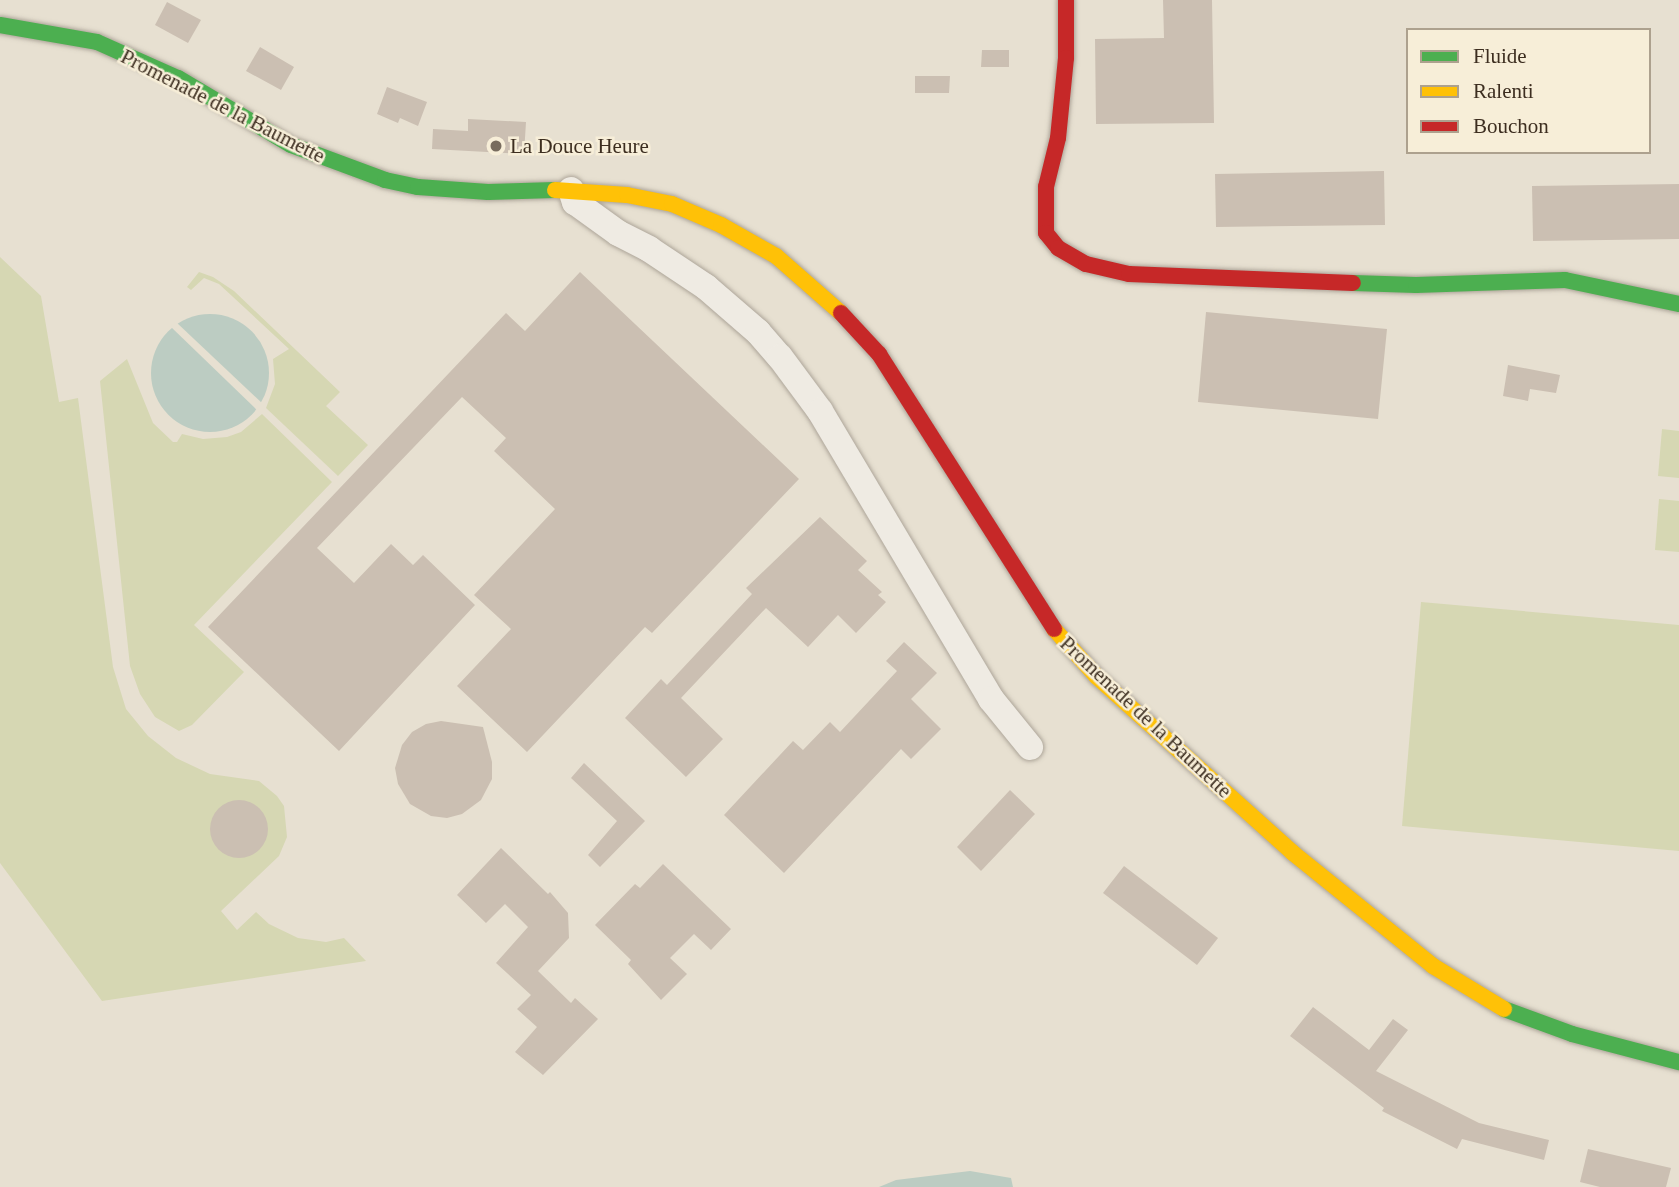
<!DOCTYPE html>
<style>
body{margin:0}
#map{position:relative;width:1679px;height:1187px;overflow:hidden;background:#e7e0d1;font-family:Georgia,serif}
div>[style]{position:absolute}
.green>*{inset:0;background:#d6d7b3}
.water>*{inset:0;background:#bcccc2}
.round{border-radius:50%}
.pier>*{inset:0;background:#e7e0d1}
.building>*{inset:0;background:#cbbfb2}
.roads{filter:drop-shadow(0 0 2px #ada599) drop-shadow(0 0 2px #ada599)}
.street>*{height:26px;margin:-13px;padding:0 13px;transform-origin:13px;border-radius:13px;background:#efebe3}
.fast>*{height:16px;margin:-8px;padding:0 8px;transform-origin:8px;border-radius:8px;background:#4caf50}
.slow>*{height:16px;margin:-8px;padding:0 8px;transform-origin:8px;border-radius:8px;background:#ffc107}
.jam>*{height:16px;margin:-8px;padding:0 8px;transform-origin:8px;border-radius:8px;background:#c62828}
.dots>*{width:19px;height:19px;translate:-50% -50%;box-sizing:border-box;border:4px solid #f7eed8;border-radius:50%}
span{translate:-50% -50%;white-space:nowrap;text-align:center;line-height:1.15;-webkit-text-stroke:5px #f7eed8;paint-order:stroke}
.street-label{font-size:21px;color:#3d2e20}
.poi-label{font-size:21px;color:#3d2e20}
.left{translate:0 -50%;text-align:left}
.legend{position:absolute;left:1406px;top:28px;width:245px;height:126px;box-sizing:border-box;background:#f7eed8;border:2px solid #ada18e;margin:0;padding:9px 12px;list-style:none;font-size:21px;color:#3d2e20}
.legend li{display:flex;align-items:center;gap:14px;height:35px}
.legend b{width:35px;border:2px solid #ada18e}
</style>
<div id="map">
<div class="green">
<i style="clip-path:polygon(evenodd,0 257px,41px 296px,59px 402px,78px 398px,113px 667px,126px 709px,148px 736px,176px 758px,210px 774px,259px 781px,277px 796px,284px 806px,287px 837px,279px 856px,221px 911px,237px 930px,256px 912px,269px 924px,298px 938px,326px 942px,344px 938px,366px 961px,102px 1001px,0 863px,0 257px,241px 805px,256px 812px,262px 832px,254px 846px,237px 852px,221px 842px,217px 827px,224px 812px,241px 805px)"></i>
<i style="clip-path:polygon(199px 272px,213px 277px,234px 291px,340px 392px,326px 406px,368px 445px,338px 476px,266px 408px,275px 384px,273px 359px,289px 349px,219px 284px,204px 278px,191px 290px,187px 287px)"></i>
<i style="clip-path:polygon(127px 359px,153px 423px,173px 442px,177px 442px,182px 434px,203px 439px,227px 437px,241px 432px,262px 414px,332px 482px,194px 625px,244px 672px,192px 725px,179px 731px,155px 717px,140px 694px,130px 666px,100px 381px)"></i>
<i style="clip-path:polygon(1662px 429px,1679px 431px,1679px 478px,1658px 476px)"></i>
<i style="clip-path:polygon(1659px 499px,1679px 501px,1679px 552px,1655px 550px)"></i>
<i style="clip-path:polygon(1421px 602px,1679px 625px,1679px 851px,1402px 826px)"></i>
</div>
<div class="water">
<i class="round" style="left:151px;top:314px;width:118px;height:118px"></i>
<i style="clip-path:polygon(970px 1171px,1011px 1178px,1013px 1187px,879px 1187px,896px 1180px)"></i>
</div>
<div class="pier">
<i style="clip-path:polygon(176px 322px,264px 405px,259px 412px,170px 326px)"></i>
</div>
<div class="building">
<i style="clip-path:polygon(1163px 0,1212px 0,1214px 123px,1096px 124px,1095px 39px,1164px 38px)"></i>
<i style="clip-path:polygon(167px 2px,201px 20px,188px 43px,155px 25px)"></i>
<i style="clip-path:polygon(260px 47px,294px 67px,281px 90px,246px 71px)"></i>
<i style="clip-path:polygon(982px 50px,1009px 50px,1009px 67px,981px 67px)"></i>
<i style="clip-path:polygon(915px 76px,950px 76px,949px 93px,915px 93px)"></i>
<i style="clip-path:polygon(387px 87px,427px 102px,418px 126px,400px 118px,398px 123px,377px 114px)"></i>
<i style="clip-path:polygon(468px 119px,526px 122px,524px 154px,432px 149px,433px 129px,468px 131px)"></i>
<i style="clip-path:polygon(1384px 171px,1385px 225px,1216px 227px,1215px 174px)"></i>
<i style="clip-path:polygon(1679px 184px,1679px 239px,1533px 241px,1532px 186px)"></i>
<i style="clip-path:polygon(580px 272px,799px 479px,652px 633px,645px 627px,527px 752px,457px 686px,511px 629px,474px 595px,555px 509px,494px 451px,506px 438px,462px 397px,317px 548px,354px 583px,391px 544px,413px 565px,423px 555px,475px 605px,339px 751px,208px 627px,506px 313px,525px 331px)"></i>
<i style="clip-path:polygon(1206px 312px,1387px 329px,1378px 419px,1198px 402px)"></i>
<i style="clip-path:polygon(1508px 365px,1560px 375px,1556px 393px,1530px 389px,1528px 401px,1503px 396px)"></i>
<i style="clip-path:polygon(820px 517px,867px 561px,858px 570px,882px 592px,878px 595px,886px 602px,856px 633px,838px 615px,808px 647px,766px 608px,681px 698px,723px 739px,686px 777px,625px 718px,661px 679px,667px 685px,752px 594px,746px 588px)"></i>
<i style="clip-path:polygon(904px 642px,937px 673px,911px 699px,941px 729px,911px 759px,901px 749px,784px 873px,724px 815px,793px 741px,803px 750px,830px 722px,840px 732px,897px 671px,886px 661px)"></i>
<i style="clip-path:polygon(441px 721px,483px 727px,492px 762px,492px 779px,481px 800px,462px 814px,447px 818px,431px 816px,410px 804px,398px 784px,395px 768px,402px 745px,412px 732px,426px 724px)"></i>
<i style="clip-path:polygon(584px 763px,645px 821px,600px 867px,588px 855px,617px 821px,571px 778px)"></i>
<i style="clip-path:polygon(1010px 790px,1035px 814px,981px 871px,957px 847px)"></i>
<i class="round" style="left:210px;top:800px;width:58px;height:58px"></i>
<i style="clip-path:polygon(501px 848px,548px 894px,550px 892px,568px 913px,569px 938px,538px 971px,571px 1003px,575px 998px,598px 1019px,543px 1075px,515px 1052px,537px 1027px,517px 1009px,531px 995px,496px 963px,528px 927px,505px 904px,486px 923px,457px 895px)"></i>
<i style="clip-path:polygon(663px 864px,731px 929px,711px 950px,694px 934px,670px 958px,687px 974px,661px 1000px,628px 964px,631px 960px,595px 925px,635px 884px,640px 888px)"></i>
<i style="clip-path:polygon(1124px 866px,1218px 938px,1197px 965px,1103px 893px)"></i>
<i style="clip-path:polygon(1313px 1007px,1369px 1050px,1393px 1019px,1408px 1030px,1376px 1071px,1479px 1123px,1549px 1140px,1544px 1160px,1462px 1139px,1457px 1149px,1382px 1111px,1384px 1108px,1290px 1036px)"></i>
<i style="clip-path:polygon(1588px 1149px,1671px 1168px,1666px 1187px,1600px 1187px,1580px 1182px)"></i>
</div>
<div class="roads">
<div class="street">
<i style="left:571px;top:190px;width:13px;rotate:72deg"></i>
<i style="left:575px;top:202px;width:53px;rotate:35.8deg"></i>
<i style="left:618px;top:233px;width:35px;rotate:27deg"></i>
<i style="left:649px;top:249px;width:69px;rotate:33.7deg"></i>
<i style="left:706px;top:287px;width:69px;rotate:40.9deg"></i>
<i style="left:758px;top:332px;width:33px;rotate:49deg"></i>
<i style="left:780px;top:357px;width:67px;rotate:53.5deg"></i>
<i style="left:820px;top:411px;width:335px;rotate:59.3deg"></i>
<i style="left:991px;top:699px;width:62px;rotate:50.9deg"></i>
</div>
<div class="fast">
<i style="left:0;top:25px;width:98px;rotate:9.9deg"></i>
<i style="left:97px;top:42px;width:89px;rotate:24deg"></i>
<i style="left:178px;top:78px;width:131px;rotate:30.7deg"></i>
<i style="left:291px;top:145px;width:100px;rotate:20.4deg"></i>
<i style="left:385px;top:180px;width:34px;rotate:12deg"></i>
<i style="left:418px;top:187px;width:70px;rotate:4.1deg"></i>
<i style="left:488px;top:192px;width:67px;rotate:-1.7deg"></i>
<i style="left:1353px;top:283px;width:63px;rotate:1.8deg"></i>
<i style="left:1416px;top:285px;width:149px;rotate:-1.9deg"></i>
<i style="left:1565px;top:280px;width:116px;rotate:11.9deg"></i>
<i style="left:1504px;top:1009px;width:72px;rotate:20.2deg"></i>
<i style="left:1572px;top:1034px;width:111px;rotate:14.7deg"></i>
</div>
<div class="slow">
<i style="left:555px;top:190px;width:72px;rotate:4deg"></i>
<i style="left:627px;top:195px;width:46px;rotate:11.3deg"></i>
<i style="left:672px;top:204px;width:53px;rotate:23.2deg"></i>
<i style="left:721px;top:225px;width:63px;rotate:29.4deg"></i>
<i style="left:776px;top:256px;width:86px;rotate:41.2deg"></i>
<i style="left:1054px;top:629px;width:64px;rotate:48.1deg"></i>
<i style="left:1097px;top:677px;width:263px;rotate:41.9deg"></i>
<i style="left:1293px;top:853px;width:180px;rotate:38.9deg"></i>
<i style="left:1433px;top:966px;width:83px;rotate:31.2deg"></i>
</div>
<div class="jam">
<i style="left:1066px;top:0;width:58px;rotate:90deg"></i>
<i style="left:1066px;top:58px;width:80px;rotate:95.7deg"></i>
<i style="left:1058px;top:138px;width:50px;rotate:103.8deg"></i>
<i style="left:1046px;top:187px;width:46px;rotate:90deg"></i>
<i style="left:1046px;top:233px;width:19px;rotate:51deg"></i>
<i style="left:1058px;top:248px;width:32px;rotate:30deg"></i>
<i style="left:1086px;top:264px;width:44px;rotate:13.1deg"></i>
<i style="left:1129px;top:274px;width:224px;rotate:2.3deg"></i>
<i style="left:841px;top:313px;width:56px;rotate:47.2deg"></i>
<i style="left:879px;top:354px;width:326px;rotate:57.5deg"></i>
</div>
</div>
<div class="dots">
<i style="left:496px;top:146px;background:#786c5e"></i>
</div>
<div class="street-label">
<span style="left:223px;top:106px;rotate:27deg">Promenade de la Baumette</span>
<span style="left:1146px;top:717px;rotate:43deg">Promenade de la Baumette</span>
</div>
<div class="poi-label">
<span class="left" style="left:510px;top:146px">La Douce Heure</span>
</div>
<ul class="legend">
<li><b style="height:9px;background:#4caf50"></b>Fluide</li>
<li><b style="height:9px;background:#ffc107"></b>Ralenti</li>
<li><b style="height:9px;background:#c62828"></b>Bouchon</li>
</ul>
</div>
